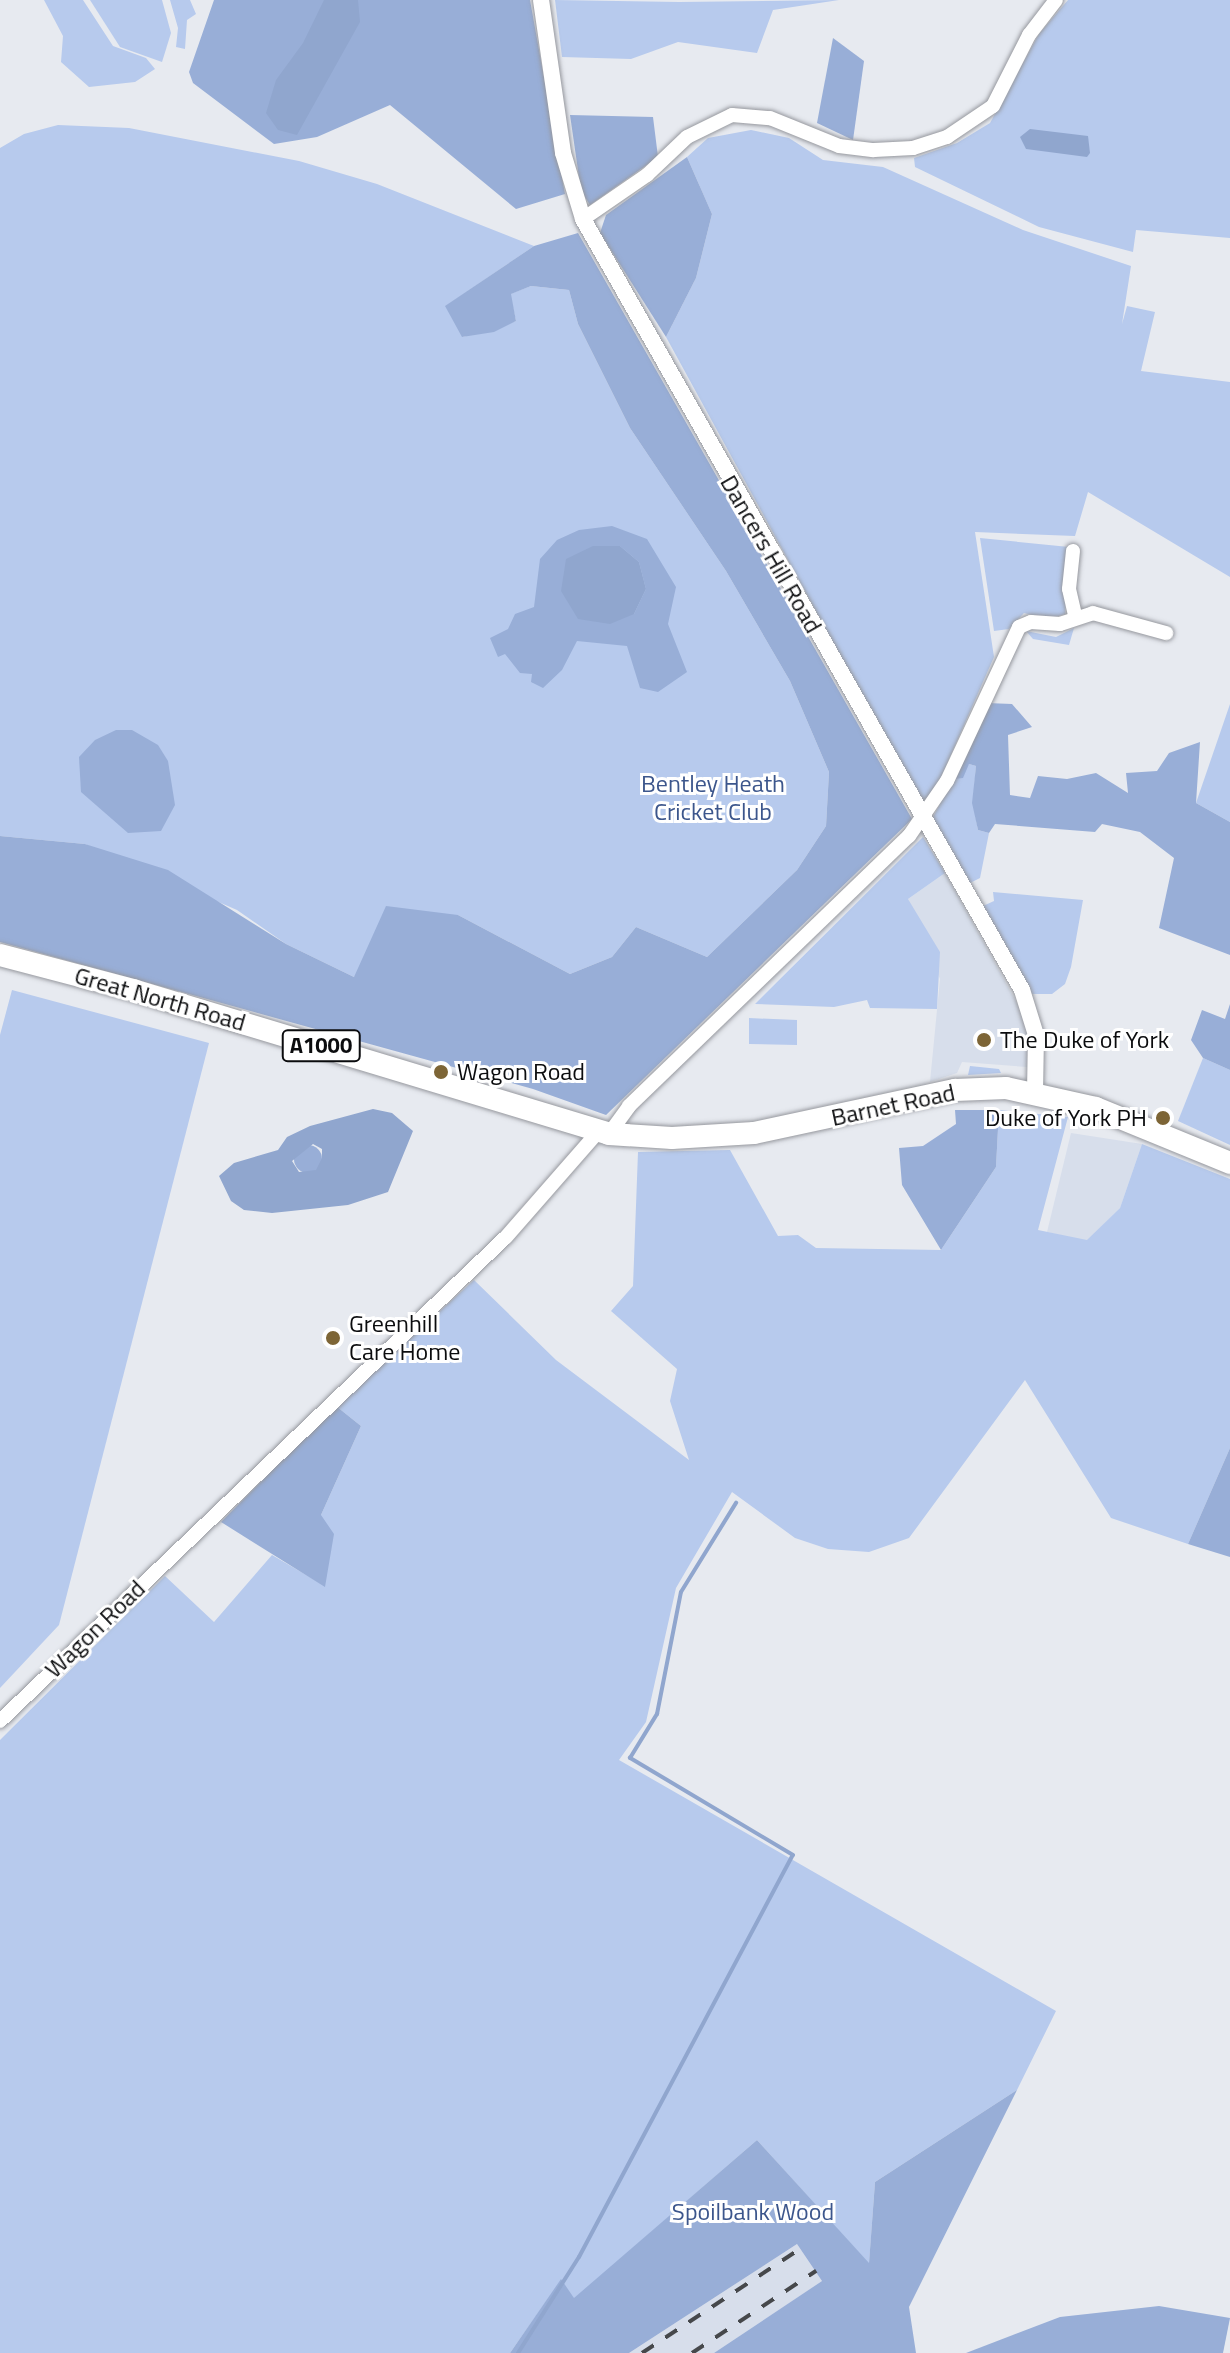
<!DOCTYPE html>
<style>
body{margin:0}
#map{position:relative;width:1230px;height:2353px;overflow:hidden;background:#e7eaf0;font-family:"Titillium Web",sans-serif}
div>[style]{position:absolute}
.built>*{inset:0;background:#d7deeb}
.green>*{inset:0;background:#b7caed}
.forest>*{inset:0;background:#98aed7}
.round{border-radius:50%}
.water>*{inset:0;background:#90a6ce}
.stream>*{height:4px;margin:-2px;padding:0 2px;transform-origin:2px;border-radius:2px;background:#90a6ce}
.roads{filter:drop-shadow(0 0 2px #96989e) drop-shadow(0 0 2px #96989e)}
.minor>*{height:14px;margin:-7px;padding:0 7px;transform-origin:7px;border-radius:7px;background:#fff}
.tertiary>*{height:16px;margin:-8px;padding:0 8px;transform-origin:8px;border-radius:8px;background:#fff}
.primary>*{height:22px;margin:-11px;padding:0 11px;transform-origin:11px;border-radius:11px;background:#fff}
.rail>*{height:4px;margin-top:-2px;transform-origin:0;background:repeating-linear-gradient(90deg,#46484b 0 14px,transparent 0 28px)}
.dots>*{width:22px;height:22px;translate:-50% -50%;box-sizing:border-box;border:4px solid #fff;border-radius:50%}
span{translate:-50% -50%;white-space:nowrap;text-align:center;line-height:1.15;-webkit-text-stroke:6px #fff;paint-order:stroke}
.shield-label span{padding:2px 6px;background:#fff;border:2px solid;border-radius:6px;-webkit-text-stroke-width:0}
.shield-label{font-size:22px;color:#0b0c0e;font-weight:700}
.street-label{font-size:24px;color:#0b0c0e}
.park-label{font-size:24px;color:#3c568c}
.poi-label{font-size:24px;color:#0b0c0e}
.left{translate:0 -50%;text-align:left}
.right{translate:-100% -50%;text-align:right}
</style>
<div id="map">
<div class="built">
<i style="clip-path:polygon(945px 873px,1028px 1023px,1027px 1067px,962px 1062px,957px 1073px,930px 1082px,940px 979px,908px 899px)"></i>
<i style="clip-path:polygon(1071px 1133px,1142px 1144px,1120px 1208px,1087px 1241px,1047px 1232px)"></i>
<i style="clip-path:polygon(797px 2244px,822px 2281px,714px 2353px,629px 2353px)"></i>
</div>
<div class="green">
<i style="clip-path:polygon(44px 0,83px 0,113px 46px,146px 58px,155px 69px,135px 82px,89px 87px,61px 62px,63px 36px)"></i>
<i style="clip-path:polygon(90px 0,162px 0,171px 33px,162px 62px,120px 47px)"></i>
<i style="clip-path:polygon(170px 0,190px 0,196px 14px,187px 20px,185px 49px,176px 47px,178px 28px)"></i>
<i style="clip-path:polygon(555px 0,679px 2px,839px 0,773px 10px,757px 53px,678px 42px,631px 59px,562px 57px)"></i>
<i style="clip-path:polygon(1068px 0,1230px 0,1230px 238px,1136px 230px,1133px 252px,1039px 227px,915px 167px,914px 158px,957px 143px,990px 123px,1039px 34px)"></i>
<i style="clip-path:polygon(58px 125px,129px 128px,299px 161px,377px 184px,534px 246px,446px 306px,463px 337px,516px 321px,510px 294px,531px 286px,569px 290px,578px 324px,630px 428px,726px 571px,790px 681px,829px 772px,826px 826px,797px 870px,707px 957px,636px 927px,612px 957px,570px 974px,458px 915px,354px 977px,286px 944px,237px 910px,85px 844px,0 836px,0 148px,24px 134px)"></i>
<i style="clip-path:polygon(751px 130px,789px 138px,823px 160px,883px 167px,1023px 230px,1131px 266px,1122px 324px,1127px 306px,1155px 312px,1141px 371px,1230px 382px,1230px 577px,1088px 492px,1075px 536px,975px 532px,994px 657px,935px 791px,921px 803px,666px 337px,696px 278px,712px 214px,687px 157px,708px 138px)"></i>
<i style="clip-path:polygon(980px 538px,1069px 547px,1065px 614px,1049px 619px,1024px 613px,1009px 629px,994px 631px)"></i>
<i style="clip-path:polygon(1074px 628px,1069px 645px,1033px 639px,1026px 631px,1056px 637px)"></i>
<i style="clip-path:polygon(1230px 704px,1230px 822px,1196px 803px)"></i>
<i style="clip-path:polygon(969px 764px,976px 766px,973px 803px,978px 830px,989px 833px,980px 878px,968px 884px,931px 821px,953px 779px)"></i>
<i style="clip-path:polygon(923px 837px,945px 873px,908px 899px,940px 952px,937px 1009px,870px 1008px,867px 1000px,834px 1007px,755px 1004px)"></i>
<i style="clip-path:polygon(993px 892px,1083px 900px,1071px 967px,1065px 984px,1052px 994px,1032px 994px,1008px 955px,983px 906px,994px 901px)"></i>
<i style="clip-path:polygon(12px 990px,209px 1043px,59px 1625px,0 1688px,0 1035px)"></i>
<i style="clip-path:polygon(749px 1018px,797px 1020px,797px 1045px,749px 1044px)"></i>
<i style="clip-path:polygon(1203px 1058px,1230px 1070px,1230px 1145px,1178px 1121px)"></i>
<i style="clip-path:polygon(970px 1066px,999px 1069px,1001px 1073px,968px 1075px)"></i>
<i style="clip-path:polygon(999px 1110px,1068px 1117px,1038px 1230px,1087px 1240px,1120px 1208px,1142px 1144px,1230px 1179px,1230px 1448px,1188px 1544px,1111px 1518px,1025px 1380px,909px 1538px,869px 1552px,828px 1549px,795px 1538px,732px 1492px,676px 1588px,646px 1722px,619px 1760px,1056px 2011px,1017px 2090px,875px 2182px,869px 2264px,757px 2140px,574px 2299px,561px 2280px,510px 2353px,0 2353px,0 1740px,165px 1576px,214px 1622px,272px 1555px,325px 1586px,321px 1515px,361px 1426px,336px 1406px,474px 1280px,556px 1360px,689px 1460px,670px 1401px,677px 1369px,611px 1311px,633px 1286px,638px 1152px,730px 1150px,778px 1236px,798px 1235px,816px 1248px,941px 1250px,996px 1167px)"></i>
</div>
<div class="forest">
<i style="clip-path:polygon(214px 0,530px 0,565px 194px,516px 209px,390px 105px,317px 137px,274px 144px,193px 83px,189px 72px)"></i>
<i style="clip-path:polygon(833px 38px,864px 61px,853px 140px,817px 123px)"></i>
<i style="clip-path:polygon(570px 115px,653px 117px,658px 157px,590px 205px,581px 191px)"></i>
<i style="clip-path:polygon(687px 157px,712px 214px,696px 278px,666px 337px,600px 233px,606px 215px)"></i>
<i style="clip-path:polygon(578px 233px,912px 819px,606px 1115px,533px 1089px,0 942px,0 836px,85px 844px,168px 870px,286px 944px,354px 977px,386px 906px,458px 915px,570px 974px,612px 957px,636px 927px,707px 957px,797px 870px,826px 826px,829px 772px,790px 681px,726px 571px,630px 428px,578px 324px,569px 290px,531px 286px,511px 294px,516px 321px,494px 332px,462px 337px,445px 306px,534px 246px)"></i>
<i style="clip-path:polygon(evenodd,612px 526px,647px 539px,676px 587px,668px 624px,687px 672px,658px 692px,640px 688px,627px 646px,577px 641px,562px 670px,543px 688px,531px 682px,532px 674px,520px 673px,505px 654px,498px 657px,490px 638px,508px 629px,515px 614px,534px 607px,540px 559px,557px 540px,579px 530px,612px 526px,593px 546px,620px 546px,639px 562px,646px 589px,634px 614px,593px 546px)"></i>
<i style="clip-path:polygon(987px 703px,1012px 704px,1032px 727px,1008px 735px,1010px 795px,1030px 798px,1038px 776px,1067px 779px,1096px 773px,1128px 793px,1126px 773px,1157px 771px,1169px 753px,1200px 742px,1196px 803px,1230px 822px,1230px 955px,1159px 928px,1174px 858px,1140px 832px,1102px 824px,1095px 832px,995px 824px,989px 833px,978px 830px,972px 803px,976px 766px,969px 764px,963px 778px,953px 779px)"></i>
<i style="clip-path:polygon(116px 730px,132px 730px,158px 745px,168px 761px,175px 805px,161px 831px,128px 833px,81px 792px,79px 757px,95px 740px)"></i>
<i style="clip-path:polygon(1230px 1004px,1230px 1070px,1203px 1058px,1191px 1040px,1202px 1010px,1225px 1019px)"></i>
<i style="clip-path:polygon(955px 1110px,999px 1110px,996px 1167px,941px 1250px,902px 1185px,899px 1148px,923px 1146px,956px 1124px)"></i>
<i class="round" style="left:294px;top:1145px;width:28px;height:28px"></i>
<i style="clip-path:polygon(336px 1406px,361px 1426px,321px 1515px,334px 1534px,325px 1587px,221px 1522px)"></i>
<i style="clip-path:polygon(1230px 1448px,1230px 1557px,1188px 1544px)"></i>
<i style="clip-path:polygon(1017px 2090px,909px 2307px,916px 2353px,714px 2353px,822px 2281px,797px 2244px,629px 2353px,510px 2353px,561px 2279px,574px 2298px,757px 2140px,869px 2263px,875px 2182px)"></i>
<i style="clip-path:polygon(1159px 2306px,1230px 2318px,1223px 2353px,966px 2353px,1060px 2317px)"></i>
</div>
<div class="water">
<i style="clip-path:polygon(324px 0,358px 0,360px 22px,297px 135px,278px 130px,266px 113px,276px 80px,303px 43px)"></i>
<i style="clip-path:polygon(1030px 129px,1088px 136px,1090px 153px,1087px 157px,1026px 149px,1020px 137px)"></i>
<i style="clip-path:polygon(593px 546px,620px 546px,639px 562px,646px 589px,634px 614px,610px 624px,578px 619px,561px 591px,566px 559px)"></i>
<i style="clip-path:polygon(evenodd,373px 1109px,392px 1113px,413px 1131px,388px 1192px,348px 1205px,272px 1213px,244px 1210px,231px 1201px,219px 1176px,234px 1163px,278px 1150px,287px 1137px,310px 1126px,373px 1109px,313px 1144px,322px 1149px,322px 1158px,316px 1170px,299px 1172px,292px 1161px,313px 1144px)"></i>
</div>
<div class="stream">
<i style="left:518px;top:2353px;width:114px;rotate:-57.6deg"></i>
<i style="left:579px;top:2257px;width:455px;rotate:-62deg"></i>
<i style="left:793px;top:1855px;width:190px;rotate:-149.2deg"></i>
<i style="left:630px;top:1758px;width:52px;rotate:-58.5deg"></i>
<i style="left:657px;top:1714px;width:124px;rotate:-78.9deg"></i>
<i style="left:681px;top:1592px;width:105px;rotate:-58.3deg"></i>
</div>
<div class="roads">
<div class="minor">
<i style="left:583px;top:219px;width:78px;rotate:-34.5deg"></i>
<i style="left:647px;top:175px;width:55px;rotate:-43.5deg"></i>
<i style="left:687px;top:137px;width:50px;rotate:-26.1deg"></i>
<i style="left:732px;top:115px;width:38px;rotate:5deg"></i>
<i style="left:770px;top:118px;width:74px;rotate:22.1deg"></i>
<i style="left:839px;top:146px;width:35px;rotate:7deg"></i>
<i style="left:874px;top:150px;width:39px;rotate:-3deg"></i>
<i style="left:913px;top:148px;width:36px;rotate:-18deg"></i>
<i style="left:947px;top:137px;width:55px;rotate:-34deg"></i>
<i style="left:993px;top:106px;width:80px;rotate:-63.1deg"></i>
<i style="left:1029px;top:35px;width:44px;rotate:-52.4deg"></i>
<i style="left:1073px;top:551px;width:38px;rotate:96deg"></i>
<i style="left:1069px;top:589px;width:27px;rotate:77deg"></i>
<i style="left:609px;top:1134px;width:34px;rotate:-54deg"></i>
<i style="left:629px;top:1106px;width:389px;rotate:-44deg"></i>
<i style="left:909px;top:836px;width:67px;rotate:-55.4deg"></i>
<i style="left:947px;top:781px;width:170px;rotate:-64.9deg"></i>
<i style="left:1019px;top:627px;width:13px;rotate:-23deg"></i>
<i style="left:1031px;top:622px;width:29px;rotate:4deg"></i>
<i style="left:1060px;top:624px;width:35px;rotate:-18deg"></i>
<i style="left:1093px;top:613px;width:76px;rotate:15.3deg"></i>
<i style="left:0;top:1721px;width:700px;rotate:-43.73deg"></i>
<i style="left:506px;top:1237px;width:140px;rotate:-48.8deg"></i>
</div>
<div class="tertiary">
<i style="left:541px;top:0;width:155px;rotate:81.8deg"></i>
<i style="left:563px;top:153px;width:69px;rotate:73.1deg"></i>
<i style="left:583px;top:219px;width:887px;rotate:60.34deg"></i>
<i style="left:1022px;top:990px;width:47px;rotate:72.7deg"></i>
<i style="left:1036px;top:1035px;width:57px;rotate:91deg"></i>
</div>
<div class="primary">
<i style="left:0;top:955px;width:138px;rotate:14.7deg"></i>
<i style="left:133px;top:990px;width:497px;rotate:16.8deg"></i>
<i style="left:609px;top:1134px;width:63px;rotate:3.6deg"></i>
<i style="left:672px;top:1138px;width:82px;rotate:-3.5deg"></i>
<i style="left:754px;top:1133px;width:206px;rotate:-12.1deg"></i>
<i style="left:955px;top:1090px;width:51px;rotate:-2.2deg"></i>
<i style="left:1006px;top:1088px;width:92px;rotate:12.5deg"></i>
<i style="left:1096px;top:1108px;width:145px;rotate:22.3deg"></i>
</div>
</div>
<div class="rail">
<i style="left:642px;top:2353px;width:194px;rotate:-33.4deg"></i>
<i style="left:692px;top:2353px;width:149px;rotate:-33.5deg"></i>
</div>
<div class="dots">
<i style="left:984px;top:1040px;background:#7d6536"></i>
<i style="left:441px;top:1072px;background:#7d6536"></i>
<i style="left:1163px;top:1118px;background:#7d6536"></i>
<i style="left:333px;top:1338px;background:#7d6536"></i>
</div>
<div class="shield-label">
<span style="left:321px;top:1046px">A1000</span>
</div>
<div class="street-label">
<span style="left:771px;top:554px;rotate:60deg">Dancers Hill Road</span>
<span style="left:160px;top:999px;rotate:16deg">Great North Road</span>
<span style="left:893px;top:1105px;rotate:-12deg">Barnet Road</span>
<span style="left:95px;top:1629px;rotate:-44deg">Wagon Road</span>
</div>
<div class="park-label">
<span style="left:713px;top:798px">Bentley Heath<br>Cricket Club</span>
<span style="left:753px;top:2212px">Spoilbank Wood</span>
</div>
<div class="poi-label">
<span class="left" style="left:1000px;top:1040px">The Duke of York</span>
<span class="left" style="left:457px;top:1072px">Wagon Road</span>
<span class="right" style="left:1147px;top:1118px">Duke of York PH</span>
<span class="left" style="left:349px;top:1338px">Greenhill<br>Care Home</span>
</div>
</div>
